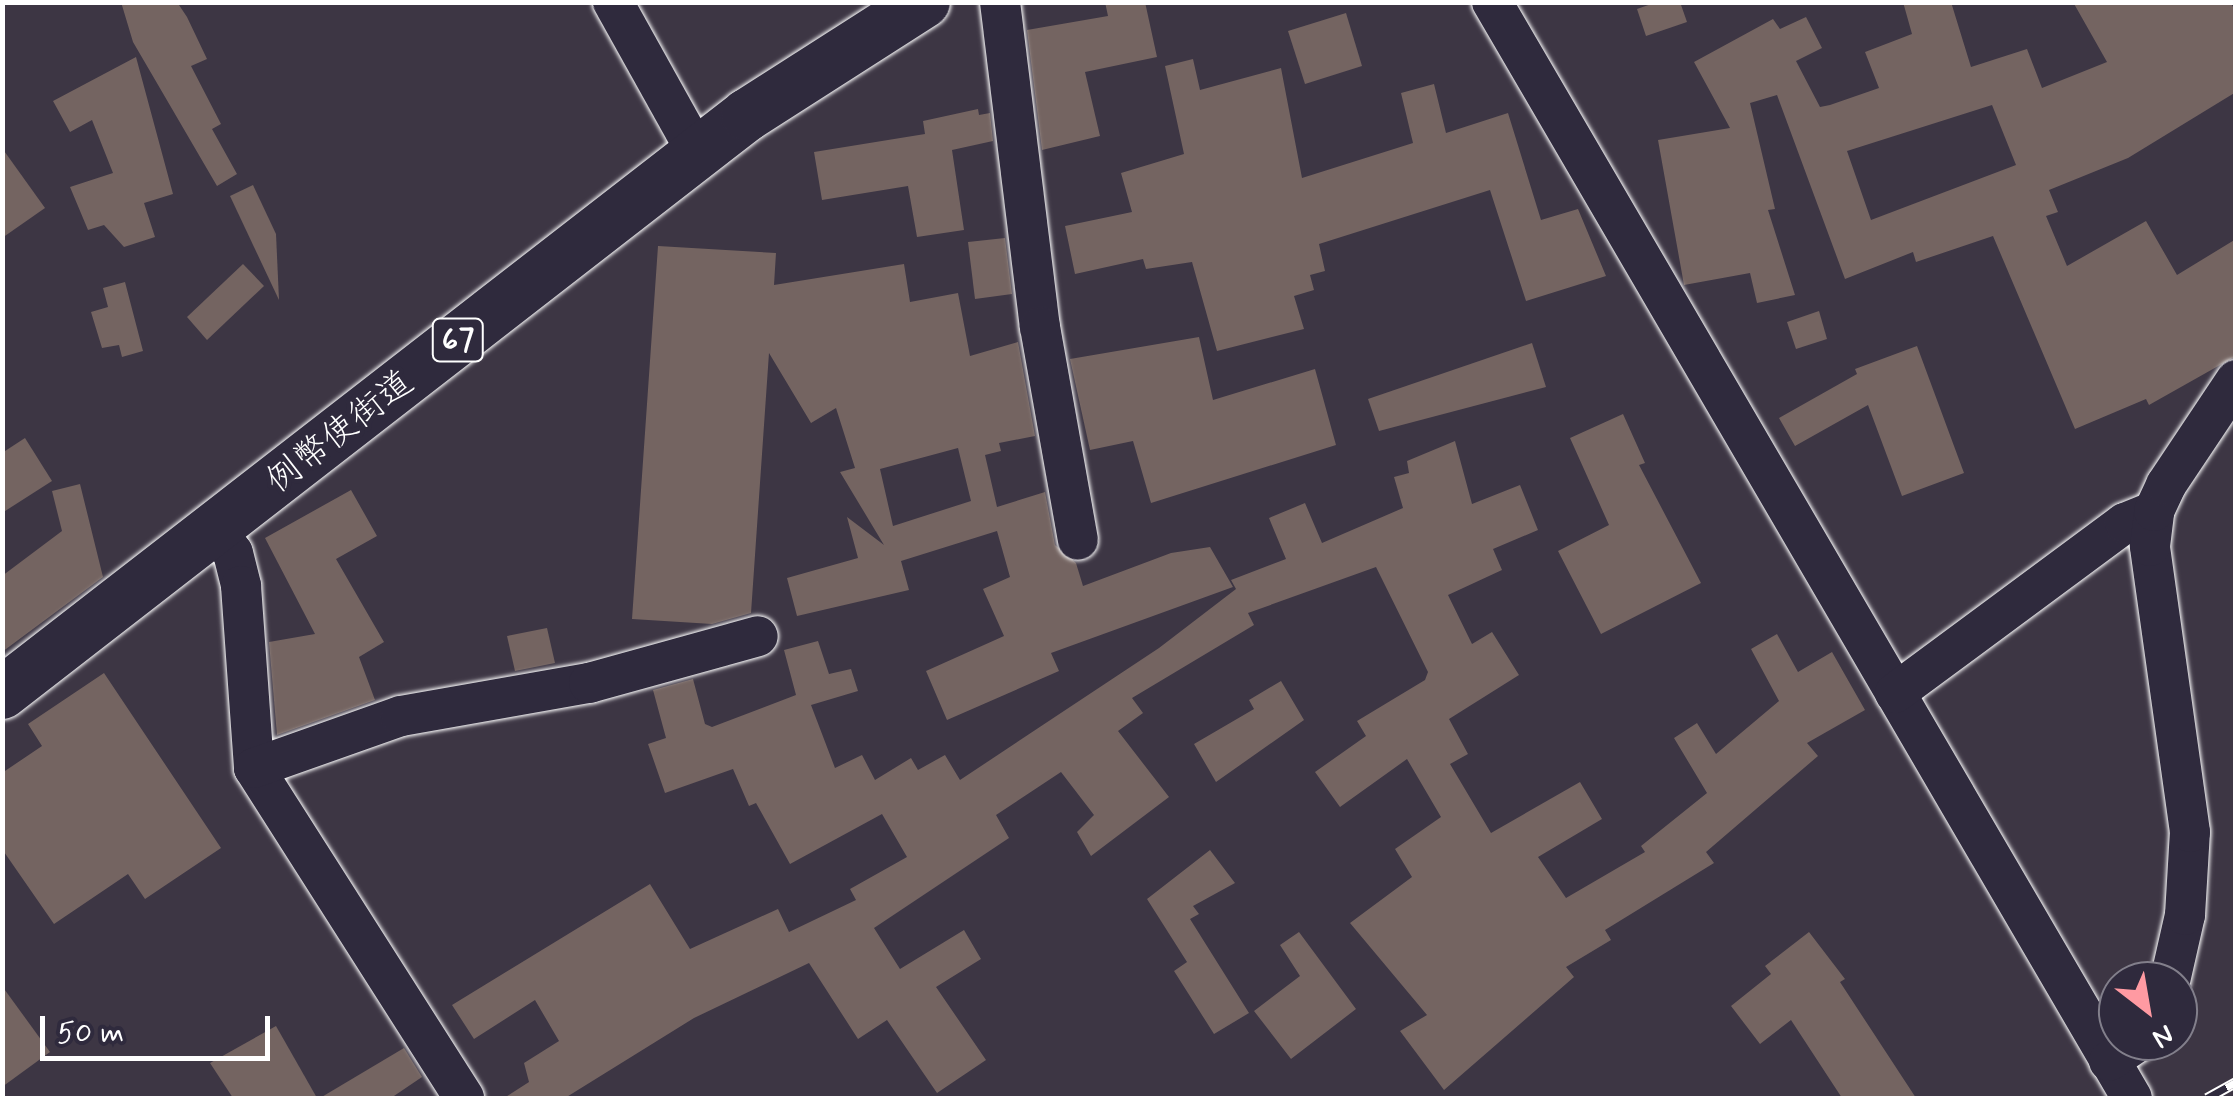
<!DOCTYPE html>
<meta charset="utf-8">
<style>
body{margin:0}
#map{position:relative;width:2238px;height:1101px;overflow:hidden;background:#3d3644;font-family:Mynerve,"Klee One",sans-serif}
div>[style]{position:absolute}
.building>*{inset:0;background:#746461}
.roads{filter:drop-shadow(0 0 2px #fff) drop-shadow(0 0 2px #fff)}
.minor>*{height:40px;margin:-20px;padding:0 20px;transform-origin:20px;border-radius:20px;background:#2f2a3d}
.major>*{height:52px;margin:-26px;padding:0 26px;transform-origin:26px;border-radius:26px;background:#2f2a3d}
.rail>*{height:11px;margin-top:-5.5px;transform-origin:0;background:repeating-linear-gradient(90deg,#2f2a3d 0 22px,#fff 0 44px);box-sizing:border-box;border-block:2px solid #fff}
span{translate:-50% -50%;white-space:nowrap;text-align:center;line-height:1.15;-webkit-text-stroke:9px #2f2a3d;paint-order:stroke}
.shield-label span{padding:2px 8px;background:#2f2a3d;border:2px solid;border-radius:8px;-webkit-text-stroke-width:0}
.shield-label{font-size:32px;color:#fff;font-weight:700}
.street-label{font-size:35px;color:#fff}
.frame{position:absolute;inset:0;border:5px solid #fff;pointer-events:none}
.north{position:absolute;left:2098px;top:961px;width:100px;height:100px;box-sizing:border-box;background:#2f2a3d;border:2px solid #827f8b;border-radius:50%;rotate:149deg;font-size:28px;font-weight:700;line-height:40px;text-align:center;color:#fff}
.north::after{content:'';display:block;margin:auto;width:35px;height:45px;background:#ff9aa2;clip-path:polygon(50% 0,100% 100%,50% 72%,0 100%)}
.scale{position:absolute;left:40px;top:1016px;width:230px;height:45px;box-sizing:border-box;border:5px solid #fff;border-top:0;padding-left:12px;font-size:30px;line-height:35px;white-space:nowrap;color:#fff;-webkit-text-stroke:8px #2f2a3d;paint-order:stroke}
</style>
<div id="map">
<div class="building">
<i style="clip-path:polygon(121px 2px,177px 2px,187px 17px,207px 59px,191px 66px,221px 124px,212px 129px,237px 174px,217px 186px,133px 42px)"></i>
<i style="clip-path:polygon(1105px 2px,1145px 2px,1157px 57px,1085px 72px,1100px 136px,1042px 150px,1027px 30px,1108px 16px)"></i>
<i style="clip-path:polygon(1657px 2px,1680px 2px,1687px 22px,1646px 36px,1637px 9px)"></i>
<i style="clip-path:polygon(evenodd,1903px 2px,1951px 2px,1971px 67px,2027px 49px,2042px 88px,2107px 62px,2073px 2px,2230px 2px,2236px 12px,2236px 92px,2128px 158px,2049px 190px,2058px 212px,2046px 216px,2067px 266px,2146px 221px,2177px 275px,2236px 239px,2236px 356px,2149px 405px,2146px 399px,2075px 429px,1993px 236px,1916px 262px,1913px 252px,1845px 279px,1777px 95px,1750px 103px,1775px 209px,1768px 210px,1795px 295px,1757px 303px,1750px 273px,1684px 285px,1658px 140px,1730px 128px,1694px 62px,1773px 19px,1780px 29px,1806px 17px,1822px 48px,1796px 61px,1820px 107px,1830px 105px,1879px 88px,1865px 52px,1912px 34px,1903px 2px,1992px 105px,2016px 165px,1871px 220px,1847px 151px,1992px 105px)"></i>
<i style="clip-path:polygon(1346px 13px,1362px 66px,1305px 84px,1288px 31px)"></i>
<i style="clip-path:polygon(136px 57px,173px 194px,144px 203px,155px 237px,124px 247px,104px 225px,88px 230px,70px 187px,113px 173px,92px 120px,70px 132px,53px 101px)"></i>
<i style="clip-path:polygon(1193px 59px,1200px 90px,1281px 68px,1302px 178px,1413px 143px,1401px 93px,1434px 84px,1446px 133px,1508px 113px,1541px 220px,1578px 209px,1606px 276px,1526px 301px,1490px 190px,1319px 244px,1325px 271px,1310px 275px,1314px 290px,1294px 296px,1304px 329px,1217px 351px,1192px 262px,1146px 269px,1143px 259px,1075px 274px,1065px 226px,1132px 212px,1121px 173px,1184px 154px,1165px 66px)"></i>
<i style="clip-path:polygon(978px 109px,979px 115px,990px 113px,993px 141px,952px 150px,964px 230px,917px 237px,908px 186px,822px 200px,814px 152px,925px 134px,923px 121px)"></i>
<i style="clip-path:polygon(2px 148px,45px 208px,2px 238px)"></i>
<i style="clip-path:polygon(253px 185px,276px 234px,279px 300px,230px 196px)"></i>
<i style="clip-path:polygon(1005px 238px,1012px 294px,975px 299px,968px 242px)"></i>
<i style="clip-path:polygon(evenodd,658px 246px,776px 253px,774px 285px,904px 264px,910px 302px,958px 293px,970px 356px,1018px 342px,1035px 436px,999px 443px,1001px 451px,985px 455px,997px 507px,1045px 492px,1055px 545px,1076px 563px,1083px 586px,1171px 553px,1210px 547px,1233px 587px,1051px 653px,1059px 671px,947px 720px,926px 671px,1004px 636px,983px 589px,1010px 577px,997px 531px,901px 561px,909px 590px,797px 616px,787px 578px,858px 558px,847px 517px,884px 545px,840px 472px,855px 468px,836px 408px,811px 423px,769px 353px,751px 613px,712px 624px,632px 619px,658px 246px,958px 448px,971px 501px,893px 526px,880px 469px,958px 448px)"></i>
<i style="clip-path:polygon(243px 264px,264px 286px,207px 340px,187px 317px)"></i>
<i style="clip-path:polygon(125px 282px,143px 351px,122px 357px,119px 345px,102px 348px,91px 312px,108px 307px,103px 288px)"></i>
<i style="clip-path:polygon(1819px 311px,1827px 339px,1796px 349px,1787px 322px)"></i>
<i style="clip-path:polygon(1199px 337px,1213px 400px,1315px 369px,1336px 445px,1151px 503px,1133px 441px,1090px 450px,1070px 359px)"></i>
<i style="clip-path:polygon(1532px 343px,1546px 387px,1379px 431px,1368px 399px)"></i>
<i style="clip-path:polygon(1917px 346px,1964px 473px,1902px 496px,1868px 405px,1795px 446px,1779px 418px,1857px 374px,1855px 369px)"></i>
<i style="clip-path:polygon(1623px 414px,1645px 463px,1639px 465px,1701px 583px,1601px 634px,1558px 551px,1609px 525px,1570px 438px)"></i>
<i style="clip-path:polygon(25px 438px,52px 481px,2px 513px,2px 453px)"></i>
<i style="clip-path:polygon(1455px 441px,1472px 504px,1520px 485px,1538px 530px,1493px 549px,1502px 570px,1448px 595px,1472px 644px,1492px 632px,1519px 675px,1449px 719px,1468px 754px,1450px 764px,1491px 833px,1580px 782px,1602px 819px,1538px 857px,1566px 898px,1645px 852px,1641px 846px,1707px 793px,1674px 738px,1697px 723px,1716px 754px,1779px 701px,1751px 649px,1777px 634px,1798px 672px,1832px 652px,1865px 710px,1807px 743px,1818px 756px,1706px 852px,1714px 863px,1605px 930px,1611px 940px,1566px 967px,1574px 977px,1444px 1090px,1400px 1031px,1427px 1015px,1350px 923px,1412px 877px,1395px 849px,1441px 817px,1407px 759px,1340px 807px,1315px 772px,1366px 736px,1357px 721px,1425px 680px,1428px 672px,1376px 567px,1248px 613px,1254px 625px,1132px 698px,1143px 713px,1118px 731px,1169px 797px,1091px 856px,1077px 832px,1094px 815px,1061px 772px,996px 815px,1009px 838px,874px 928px,900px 969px,964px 930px,981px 959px,936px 987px,986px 1060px,937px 1093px,887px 1020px,858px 1039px,809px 963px,694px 1018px,565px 1098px,504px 1098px,529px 1082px,524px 1063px,559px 1041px,535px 1000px,474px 1039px,452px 1005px,650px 884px,690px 949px,778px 909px,789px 932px,856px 900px,850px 889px,907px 857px,882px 814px,790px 864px,756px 803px,749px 806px,733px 769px,665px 793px,648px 744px,666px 738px,653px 690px,693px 679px,705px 724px,712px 727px,796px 695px,784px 650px,818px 641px,829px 674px,851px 669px,858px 691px,811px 705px,835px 768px,862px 755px,875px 780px,911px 758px,918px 770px,945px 755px,960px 780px,1159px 648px,1236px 589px,1231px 580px,1286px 559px,1269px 518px,1305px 503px,1322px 543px,1403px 508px,1394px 477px,1409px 473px,1407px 461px)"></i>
<i style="clip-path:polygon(80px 484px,103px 577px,2px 652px,2px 576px,62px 531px,52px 491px)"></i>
<i style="clip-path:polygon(351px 490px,377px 536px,336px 559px,384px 642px,359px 657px,375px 700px,277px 735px,269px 642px,315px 634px,265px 538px)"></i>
<i style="clip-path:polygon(547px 628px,555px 663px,515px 671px,507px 636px)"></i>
<i style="clip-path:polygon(104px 673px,221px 848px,145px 899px,128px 874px,54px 924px,2px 849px,2px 773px,42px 746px,28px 724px)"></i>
<i style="clip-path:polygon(1281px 681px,1304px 720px,1216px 782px,1194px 744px,1254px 709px,1249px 700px)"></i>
<i style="clip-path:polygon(1210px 850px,1235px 883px,1193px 906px,1199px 914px,1190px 919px,1249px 1013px,1214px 1034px,1174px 971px,1187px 962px,1147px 899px)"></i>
<i style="clip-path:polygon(1299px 932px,1356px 1009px,1291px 1059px,1254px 1011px,1300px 976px,1280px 945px)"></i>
<i style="clip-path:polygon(1809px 932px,1845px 979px,1840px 982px,1916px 1098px,1842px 1098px,1791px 1020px,1760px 1044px,1731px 1006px,1771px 974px,1765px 966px)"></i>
<i style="clip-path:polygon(2px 986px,50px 1052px,2px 1087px)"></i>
<i style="clip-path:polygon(276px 1026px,317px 1098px,233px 1098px,210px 1063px)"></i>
<i style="clip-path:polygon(404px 1048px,422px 1077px,391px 1098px,320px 1098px)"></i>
</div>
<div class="roads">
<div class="minor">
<i style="left:613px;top:2px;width:173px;rotate:60.9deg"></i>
<i style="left:1000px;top:2px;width:327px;rotate:83deg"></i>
<i style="left:1040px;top:327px;width:216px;rotate:79.9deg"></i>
<i style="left:1492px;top:2px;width:1269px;rotate:59.72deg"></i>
<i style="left:216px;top:529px;width:29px;rotate:55deg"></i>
<i style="left:233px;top:553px;width:34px;rotate:76deg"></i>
<i style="left:241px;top:586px;width:182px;rotate:85.9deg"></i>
<i style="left:254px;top:768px;width:391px;rotate:57.5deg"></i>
<i style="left:1895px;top:693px;width:286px;rotate:-36.5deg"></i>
<i style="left:2125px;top:523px;width:31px;rotate:-22deg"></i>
<i style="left:254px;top:768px;width:156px;rotate:-19.5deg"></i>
<i style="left:401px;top:716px;width:191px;rotate:-10deg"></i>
<i style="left:589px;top:683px;width:175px;rotate:-15.5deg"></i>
<i style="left:2170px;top:981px;width:68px;rotate:-77.2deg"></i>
<i style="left:2185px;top:915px;width:83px;rotate:-86.6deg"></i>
<i style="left:2190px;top:832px;width:289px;rotate:-98deg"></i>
<i style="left:2150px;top:546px;width:35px;rotate:-83deg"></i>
<i style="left:2154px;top:511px;width:29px;rotate:-65deg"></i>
<i style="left:2166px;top:485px;width:126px;rotate:-56.3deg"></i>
<i style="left:2109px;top:1061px;width:36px;rotate:-34deg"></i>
</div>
<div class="major">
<i style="left:2px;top:693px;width:943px;rotate:-37.81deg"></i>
<i style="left:747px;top:115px;width:210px;rotate:-32.6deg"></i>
</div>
</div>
<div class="rail">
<i style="left:2207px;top:1098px;width:33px;rotate:-29deg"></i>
</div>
<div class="shield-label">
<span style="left:458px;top:340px">67</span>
</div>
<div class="street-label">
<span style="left:340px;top:432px;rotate:-38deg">例幣使街道</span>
</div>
<div class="frame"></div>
<div class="north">N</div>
<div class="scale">50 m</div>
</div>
